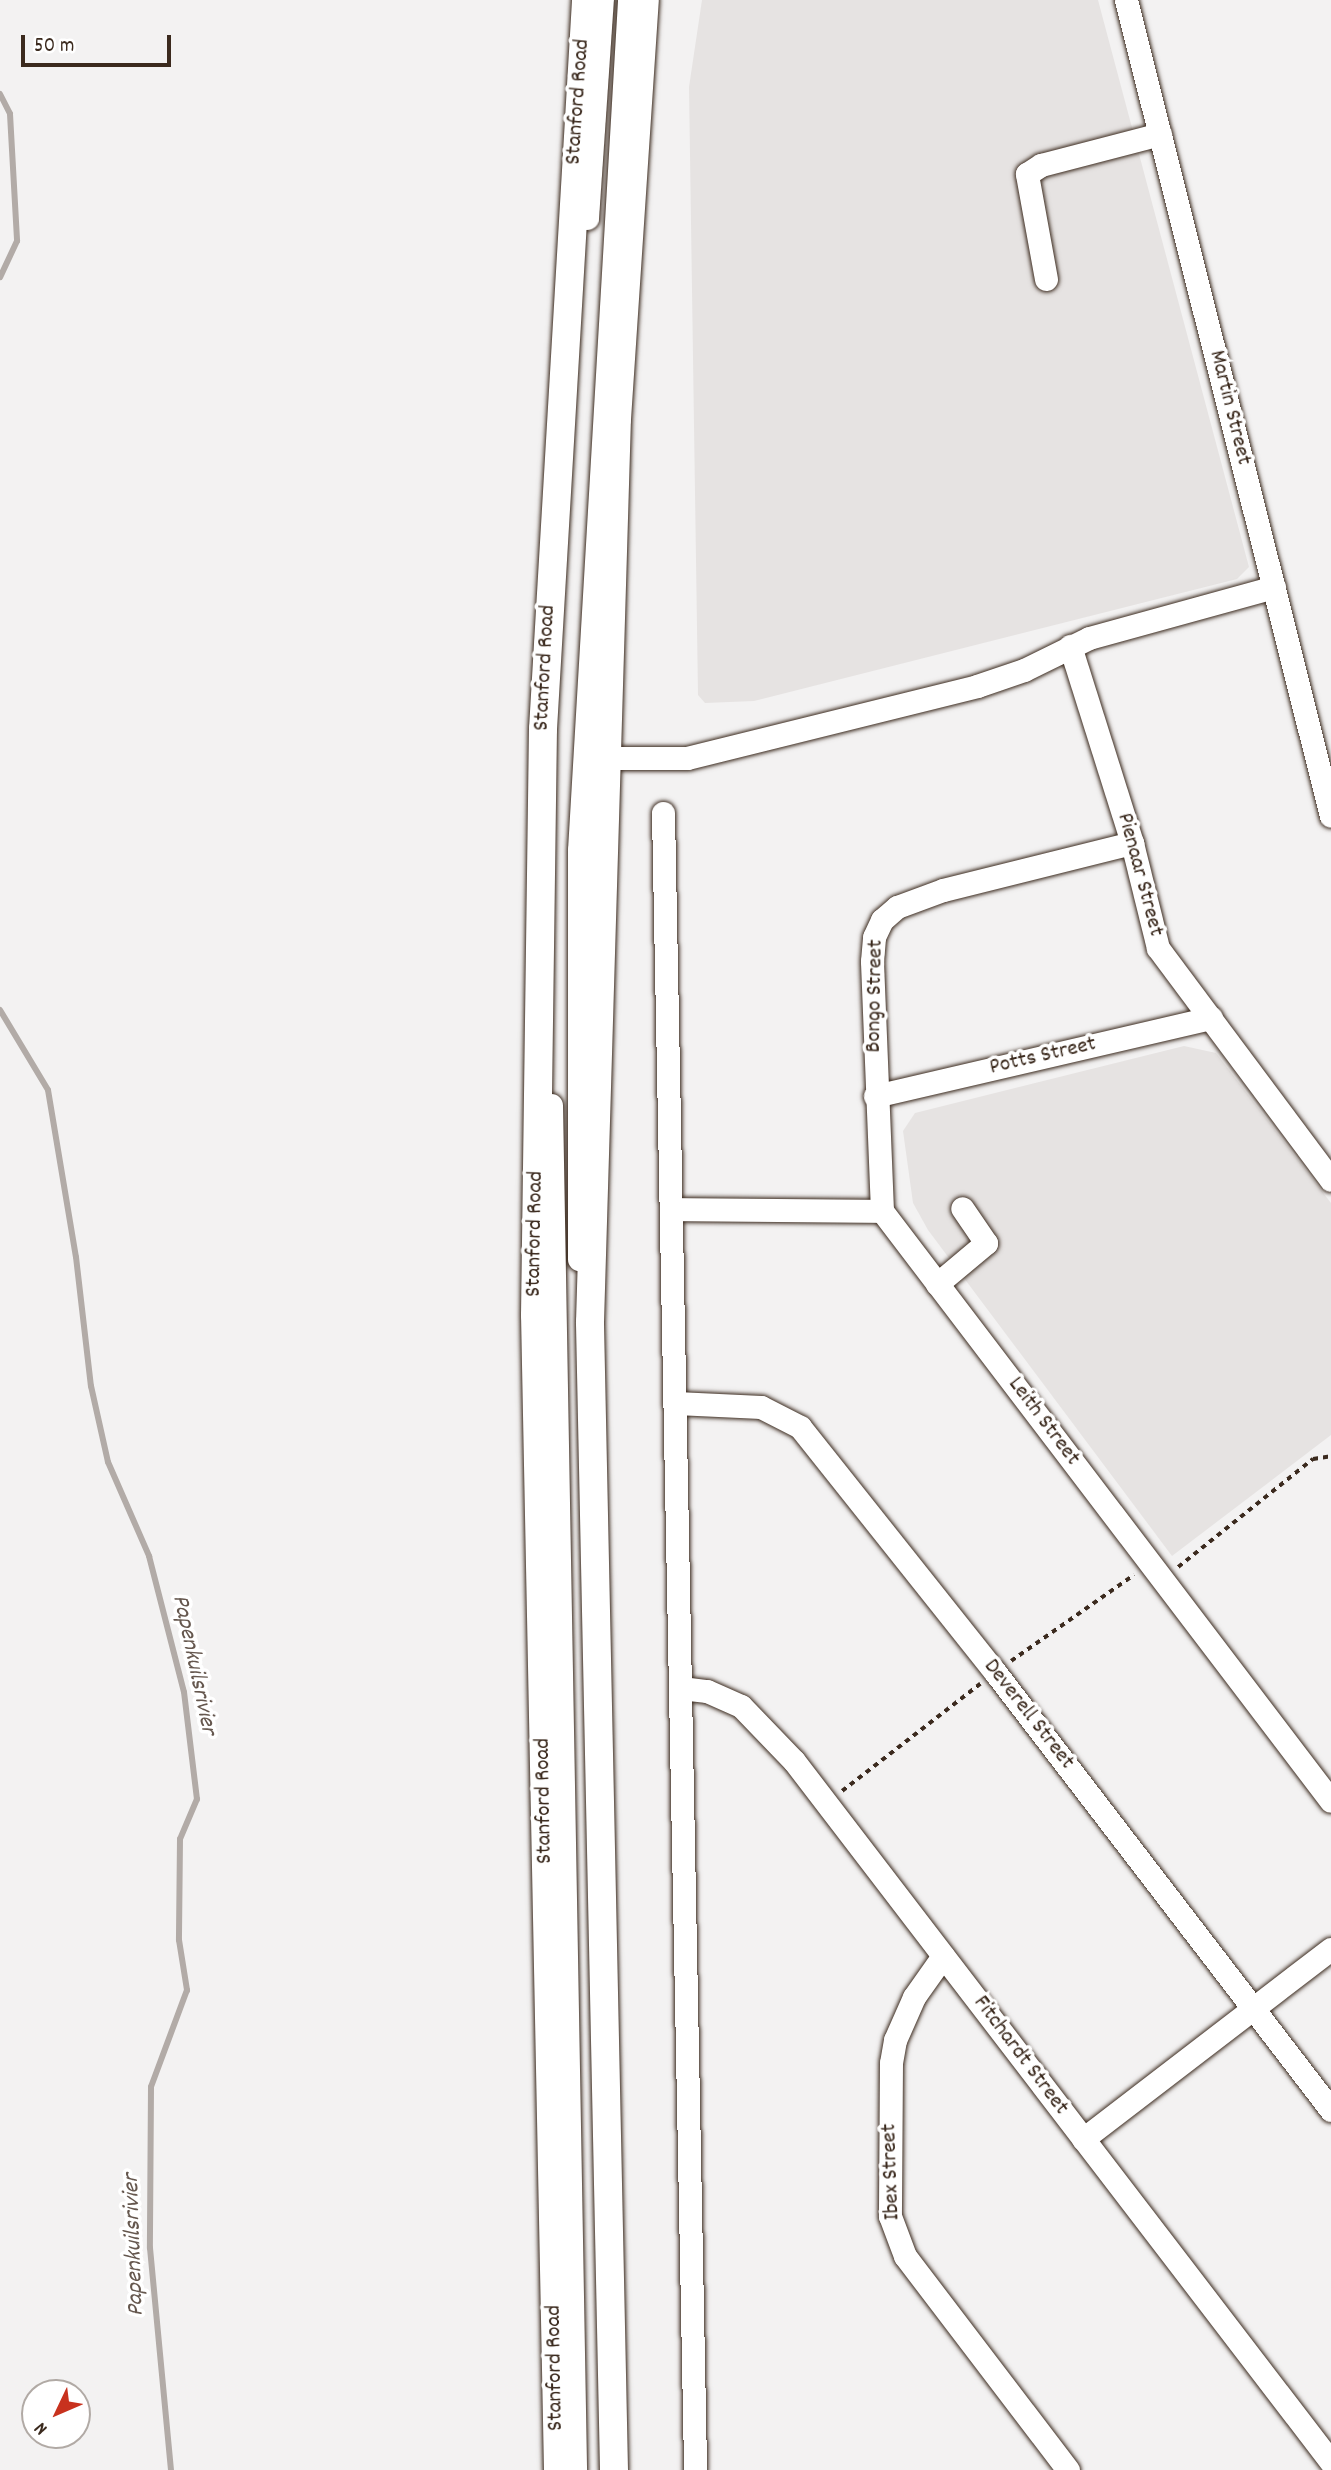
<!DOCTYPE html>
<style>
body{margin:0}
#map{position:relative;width:1331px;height:2470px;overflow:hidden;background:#f3f2f2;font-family:Dekko,sans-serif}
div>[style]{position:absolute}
.built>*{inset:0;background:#e6e3e2}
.stream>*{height:6px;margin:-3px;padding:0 3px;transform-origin:3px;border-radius:3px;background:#b2aba7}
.path>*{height:3.5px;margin-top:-1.75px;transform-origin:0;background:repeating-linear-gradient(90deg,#3b2a1e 0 5px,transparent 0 10px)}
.roads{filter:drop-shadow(0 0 2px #3b2a1e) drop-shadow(0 0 2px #3b2a1e)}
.minor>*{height:23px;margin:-11.5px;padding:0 11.5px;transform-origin:11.5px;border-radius:11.5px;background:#fff}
.major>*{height:28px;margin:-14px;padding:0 14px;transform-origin:14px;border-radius:14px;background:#fff}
span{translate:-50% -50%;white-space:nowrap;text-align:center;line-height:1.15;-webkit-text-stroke:7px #fff;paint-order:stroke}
.street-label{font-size:23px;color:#3b2a1e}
.water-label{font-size:24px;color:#65574e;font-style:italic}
.north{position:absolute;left:21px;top:2379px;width:70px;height:70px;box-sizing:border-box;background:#fff;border:2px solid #b1aaa5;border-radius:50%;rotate:226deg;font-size:19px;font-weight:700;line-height:28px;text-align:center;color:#3b2a1e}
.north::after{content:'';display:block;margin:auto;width:24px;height:32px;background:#c8321e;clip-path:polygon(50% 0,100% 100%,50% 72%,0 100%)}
.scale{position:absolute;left:21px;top:35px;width:150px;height:32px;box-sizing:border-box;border:4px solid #3b2a1e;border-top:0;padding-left:9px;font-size:21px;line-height:24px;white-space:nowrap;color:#3b2a1e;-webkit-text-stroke:5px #fff;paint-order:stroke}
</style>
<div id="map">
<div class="built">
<i style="clip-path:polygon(702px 0,1098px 0,1249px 567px,1237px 579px,754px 701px,705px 703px,698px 695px,689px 87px)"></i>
<i style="clip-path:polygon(1184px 1046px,1216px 1053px,1331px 1203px,1331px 1435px,1172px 1556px,928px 1230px,913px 1203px,903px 1131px,915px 1113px)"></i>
</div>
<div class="stream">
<i style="left:0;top:94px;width:22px;rotate:63deg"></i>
<i style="left:10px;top:114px;width:127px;rotate:86.8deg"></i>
<i style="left:17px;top:241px;width:40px;rotate:115deg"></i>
<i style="left:0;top:1010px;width:93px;rotate:59deg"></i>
<i style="left:48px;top:1090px;width:169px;rotate:80.5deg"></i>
<i style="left:76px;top:1257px;width:130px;rotate:83.4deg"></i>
<i style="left:91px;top:1386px;width:78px;rotate:77.4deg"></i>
<i style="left:108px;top:1462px;width:103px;rotate:66.4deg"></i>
<i style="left:149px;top:1556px;width:140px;rotate:75.6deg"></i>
<i style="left:184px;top:1692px;width:108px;rotate:83.1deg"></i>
<i style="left:197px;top:1799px;width:43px;rotate:113deg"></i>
<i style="left:180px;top:1839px;width:101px;rotate:90.6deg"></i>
<i style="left:179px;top:1940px;width:51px;rotate:80.9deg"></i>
<i style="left:187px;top:1990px;width:103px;rotate:110.4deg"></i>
<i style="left:151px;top:2087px;width:161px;rotate:90.4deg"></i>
<i style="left:150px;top:2248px;width:223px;rotate:84.6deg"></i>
</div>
<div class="path">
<i style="left:1178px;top:1567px;width:173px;rotate:-38.7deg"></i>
<i style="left:1313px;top:1459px;width:18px;rotate:-9deg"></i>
<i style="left:1011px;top:1661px;width:150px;rotate:-35deg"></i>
<i style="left:842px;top:1791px;width:175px;rotate:-37.8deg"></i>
</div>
<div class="roads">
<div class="minor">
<i style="left:1126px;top:0;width:841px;rotate:75.9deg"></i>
<i style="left:587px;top:218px;width:219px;rotate:-86.1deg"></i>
<i style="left:1046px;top:279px;width:107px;rotate:-100.3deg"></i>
<i style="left:1027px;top:174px;width:17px;rotate:-33deg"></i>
<i style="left:1041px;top:165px;width:123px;rotate:-14.6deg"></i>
<i style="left:1070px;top:646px;width:207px;rotate:72.5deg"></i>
<i style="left:1132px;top:843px;width:108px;rotate:76.1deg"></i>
<i style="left:1158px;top:948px;width:289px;rotate:53.3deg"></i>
<i style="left:605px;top:758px;width:82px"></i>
<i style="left:687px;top:758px;width:299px;rotate:-13.9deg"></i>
<i style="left:977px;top:686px;width:50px;rotate:-18.8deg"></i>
<i style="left:1024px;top:670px;width:72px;rotate:-26.2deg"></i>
<i style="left:1089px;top:638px;width:192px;rotate:-15.4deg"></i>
<i style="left:663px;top:813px;width:1657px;rotate:88.89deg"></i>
<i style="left:875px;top:1096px;width:345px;rotate:-13.1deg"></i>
<i style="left:551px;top:1105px;width:1365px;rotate:88.99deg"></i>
<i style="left:672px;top:1209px;width:210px;rotate:0.5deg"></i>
<i style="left:882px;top:1211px;width:741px;rotate:52.73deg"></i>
<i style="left:882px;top:1211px;width:250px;rotate:-92.3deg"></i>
<i style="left:872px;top:961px;width:24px;rotate:-85deg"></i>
<i style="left:874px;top:937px;width:19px;rotate:-65deg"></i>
<i style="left:882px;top:920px;width:20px;rotate:-41deg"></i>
<i style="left:897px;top:907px;width:49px;rotate:-20.3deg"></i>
<i style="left:943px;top:890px;width:195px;rotate:-14deg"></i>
<i style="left:579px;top:1259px;width:409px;rotate:-90deg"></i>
<i style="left:579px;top:850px;width:851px;rotate:-86.63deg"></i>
<i style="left:937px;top:1284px;width:64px;rotate:-39.9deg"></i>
<i style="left:986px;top:1243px;width:42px;rotate:-124.4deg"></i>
<i style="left:676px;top:1403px;width:85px;rotate:2.7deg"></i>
<i style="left:761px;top:1407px;width:44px;rotate:27.1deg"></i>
<i style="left:800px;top:1427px;width:313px;rotate:51.5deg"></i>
<i style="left:995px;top:1672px;width:552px;rotate:52.51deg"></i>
<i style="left:681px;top:1688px;width:26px;rotate:7deg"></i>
<i style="left:707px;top:1691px;width:37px;rotate:24deg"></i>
<i style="left:741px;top:1706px;width:76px;rotate:46.1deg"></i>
<i style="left:794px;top:1761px;width:883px;rotate:52.55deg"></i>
<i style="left:943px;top:1956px;width:50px;rotate:125.3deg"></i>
<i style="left:914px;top:1997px;width:47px;rotate:113.8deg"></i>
<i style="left:895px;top:2040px;width:23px;rotate:100deg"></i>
<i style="left:891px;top:2063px;width:153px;rotate:90.4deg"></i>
<i style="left:890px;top:2216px;width:43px;rotate:69.4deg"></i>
<i style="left:905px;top:2256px;width:269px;rotate:52.7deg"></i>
<i style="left:1083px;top:2139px;width:312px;rotate:-37.5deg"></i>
</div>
<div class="major">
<i style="left:558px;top:2470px;width:1155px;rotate:-91.14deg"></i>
<i style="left:535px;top:1315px;width:586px;rotate:-89.22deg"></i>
<i style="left:543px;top:729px;width:730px;rotate:-86.62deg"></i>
<i style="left:614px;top:2470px;width:1148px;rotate:-91.2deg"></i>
<i style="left:590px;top:1322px;width:903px;rotate:-88.29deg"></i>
<i style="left:617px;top:419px;width:420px;rotate:-86.2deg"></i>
</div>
</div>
<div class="street-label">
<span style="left:579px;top:102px;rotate:-86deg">Stanford Road</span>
<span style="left:1229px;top:408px;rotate:76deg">Martin Street</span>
<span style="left:546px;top:668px;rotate:-87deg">Stanford Road</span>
<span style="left:1139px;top:875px;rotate:75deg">Pienaar Street</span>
<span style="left:876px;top:996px;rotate:-89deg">Bongo Street</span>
<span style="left:1043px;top:1057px;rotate:-13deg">Potts Street</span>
<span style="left:536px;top:1234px;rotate:-89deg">Stanford Road</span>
<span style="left:1043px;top:1422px;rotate:53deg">Leith Street</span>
<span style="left:1028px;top:1715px;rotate:52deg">Deverell Street</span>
<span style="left:545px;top:1801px;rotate:-91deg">Stanford Road</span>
<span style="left:1020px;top:2056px;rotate:53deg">Fitchardt Street</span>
<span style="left:892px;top:2172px;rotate:-92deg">Ibex Street</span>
<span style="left:556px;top:2368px;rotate:-91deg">Stanford Road</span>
</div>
<div class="water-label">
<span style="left:193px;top:1665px;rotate:78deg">Papenkuilsrivier</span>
<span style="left:135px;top:2245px;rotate:-92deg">Papenkuilsrivier</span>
</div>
<div class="north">N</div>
<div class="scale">50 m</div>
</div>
